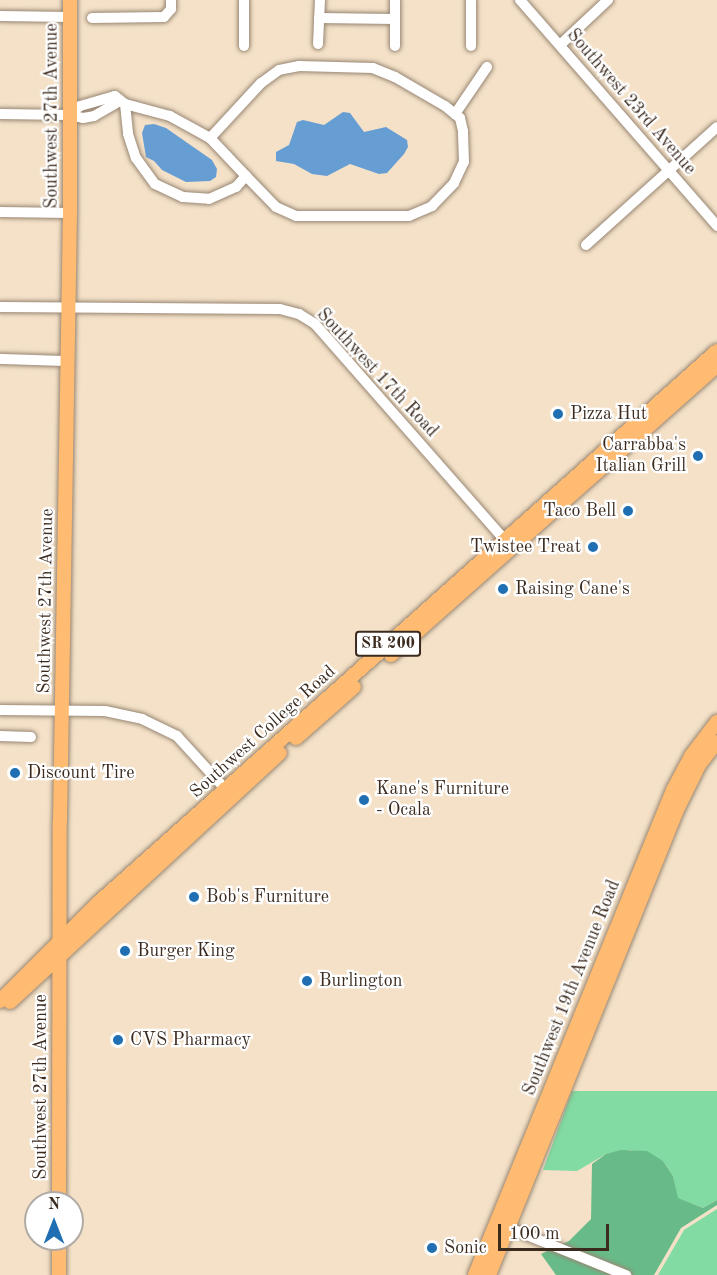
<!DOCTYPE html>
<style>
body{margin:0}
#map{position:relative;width:717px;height:1275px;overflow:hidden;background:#f4e1c8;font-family:"Old Standard TT",serif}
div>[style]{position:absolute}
.green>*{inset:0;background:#81dba2}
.forest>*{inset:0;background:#68bb88}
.water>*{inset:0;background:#669ed4}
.roads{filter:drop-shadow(0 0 2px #988673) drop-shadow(0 0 2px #988673)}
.minor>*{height:10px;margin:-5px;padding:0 5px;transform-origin:5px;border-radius:5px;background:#fff}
.major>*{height:14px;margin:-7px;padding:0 7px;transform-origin:7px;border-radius:7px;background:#ffbb71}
.dots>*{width:16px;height:16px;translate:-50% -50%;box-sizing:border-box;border:3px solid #fff;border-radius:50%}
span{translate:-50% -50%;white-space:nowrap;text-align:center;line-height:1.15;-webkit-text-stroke:4.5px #fff;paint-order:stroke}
.shield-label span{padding:2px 4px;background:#fff;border:2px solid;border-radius:4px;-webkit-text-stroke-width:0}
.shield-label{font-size:16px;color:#3b2a1e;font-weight:700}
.street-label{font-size:18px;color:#3b2a1e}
.poi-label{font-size:18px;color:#3b2a1e}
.left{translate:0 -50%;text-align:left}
.right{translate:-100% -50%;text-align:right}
.north{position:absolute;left:24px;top:1191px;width:60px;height:60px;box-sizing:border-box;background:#fff;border:2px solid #b1aaa5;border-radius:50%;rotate:0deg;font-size:16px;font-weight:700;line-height:24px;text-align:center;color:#3b2a1e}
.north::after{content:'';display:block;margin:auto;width:21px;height:27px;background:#1f6fb2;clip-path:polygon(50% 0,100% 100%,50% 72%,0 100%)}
.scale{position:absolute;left:498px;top:1224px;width:111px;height:27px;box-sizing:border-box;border:3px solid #3b2a1e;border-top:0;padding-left:8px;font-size:18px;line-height:21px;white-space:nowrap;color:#3b2a1e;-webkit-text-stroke:4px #fff;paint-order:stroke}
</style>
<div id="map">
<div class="green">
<i style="clip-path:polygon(572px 1091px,717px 1091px,717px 1200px,703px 1208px,677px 1198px,673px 1176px,663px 1161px,631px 1150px,606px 1154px,577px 1171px,543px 1170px)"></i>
<i style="clip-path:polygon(717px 1209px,717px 1275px,658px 1275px,684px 1230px)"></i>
</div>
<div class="forest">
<i style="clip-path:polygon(621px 1150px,647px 1151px,663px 1161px,673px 1176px,678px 1198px,703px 1208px,717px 1200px,717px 1205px,681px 1228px,654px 1275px,622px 1275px,620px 1266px,609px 1275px,556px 1275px,541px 1254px,569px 1241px,591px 1219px,592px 1164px,606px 1154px)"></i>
</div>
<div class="water">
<i style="clip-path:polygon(343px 112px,350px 113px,364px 132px,386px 127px,407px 140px,408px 147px,404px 154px,387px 173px,379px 174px,350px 164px,327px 176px,312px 174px,294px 164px,276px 161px,276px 152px,289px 145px,297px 122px,303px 120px,324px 125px)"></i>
<i style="clip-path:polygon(154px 124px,166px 128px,212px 160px,217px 169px,216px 177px,210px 181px,186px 182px,162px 170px,154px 161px,146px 157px,142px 133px,145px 125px)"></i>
</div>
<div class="roads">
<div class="minor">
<i style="left:395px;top:0;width:46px;rotate:90deg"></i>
<i style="left:520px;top:0;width:300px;rotate:48.9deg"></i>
<i style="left:0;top:16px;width:70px;rotate:0.8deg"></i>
<i style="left:92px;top:18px;width:72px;rotate:-0.8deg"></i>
<i style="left:164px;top:17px;width:11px;rotate:-49deg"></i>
<i style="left:171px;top:9px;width:9px;rotate:-90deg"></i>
<i style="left:319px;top:18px;width:76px;rotate:0.8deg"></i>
<i style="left:318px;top:44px;width:44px;rotate:-87.4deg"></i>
<i style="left:560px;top:45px;width:66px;rotate:-43.2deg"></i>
<i style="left:244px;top:46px;width:46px;rotate:-90deg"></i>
<i style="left:471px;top:46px;width:46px;rotate:-90deg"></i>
<i style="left:0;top:114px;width:69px;rotate:0.8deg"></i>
<i style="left:69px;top:115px;width:14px;rotate:12deg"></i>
<i style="left:83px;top:118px;width:11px;rotate:-10deg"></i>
<i style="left:94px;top:116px;width:30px;rotate:-30deg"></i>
<i style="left:455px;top:114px;width:57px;rotate:-55.8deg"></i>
<i style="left:69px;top:115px;width:14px;rotate:-39deg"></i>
<i style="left:80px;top:106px;width:36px;rotate:-16deg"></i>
<i style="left:115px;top:96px;width:13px;rotate:39deg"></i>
<i style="left:125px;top:104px;width:30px;rotate:84deg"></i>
<i style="left:128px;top:134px;width:25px;rotate:72deg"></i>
<i style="left:136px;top:158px;width:32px;rotate:54deg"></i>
<i style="left:155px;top:184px;width:31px;rotate:25deg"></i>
<i style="left:183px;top:197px;width:26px;rotate:4deg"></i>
<i style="left:209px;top:199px;width:30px;rotate:-24deg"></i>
<i style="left:236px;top:187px;width:15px;rotate:-48deg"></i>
<i style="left:246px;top:176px;width:43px;rotate:45.9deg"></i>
<i style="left:276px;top:207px;width:22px;rotate:24deg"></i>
<i style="left:296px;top:216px;width:113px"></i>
<i style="left:409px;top:216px;width:25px;rotate:-23deg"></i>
<i style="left:432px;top:206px;width:32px;rotate:-46deg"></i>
<i style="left:454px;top:183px;width:23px;rotate:-65deg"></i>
<i style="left:464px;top:162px;width:31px;rotate:-92deg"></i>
<i style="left:463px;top:131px;width:13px;rotate:-103deg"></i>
<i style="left:460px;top:118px;width:19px;rotate:-141deg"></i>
<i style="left:445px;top:106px;width:58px;rotate:-149.9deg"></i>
<i style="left:395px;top:77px;width:24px;rotate:-158deg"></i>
<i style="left:373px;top:68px;width:74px;rotate:-178.5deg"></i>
<i style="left:299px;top:66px;width:20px;rotate:169deg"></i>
<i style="left:279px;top:70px;width:22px;rotate:144deg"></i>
<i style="left:261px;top:83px;width:75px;rotate:132.8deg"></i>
<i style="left:210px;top:138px;width:46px;rotate:-151.2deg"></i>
<i style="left:170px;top:116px;width:47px;rotate:-165.1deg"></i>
<i style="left:210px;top:138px;width:52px;rotate:46.5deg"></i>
<i style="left:0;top:212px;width:70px;rotate:0.8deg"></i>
<i style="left:586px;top:245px;width:176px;rotate:-42deg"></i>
<i style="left:0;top:307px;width:280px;rotate:0.4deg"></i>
<i style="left:280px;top:309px;width:20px;rotate:15deg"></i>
<i style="left:299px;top:314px;width:19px;rotate:32deg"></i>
<i style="left:315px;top:324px;width:294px;rotate:48.7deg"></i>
<i style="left:0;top:359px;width:67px;rotate:1.7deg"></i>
<i style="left:0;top:710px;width:105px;rotate:0.5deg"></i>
<i style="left:105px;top:711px;width:38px;rotate:12deg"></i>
<i style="left:142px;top:719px;width:39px;rotate:26deg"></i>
<i style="left:177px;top:736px;width:79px;rotate:47.6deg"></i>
<i style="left:0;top:736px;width:31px;rotate:2deg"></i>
<i style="left:502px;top:1225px;width:134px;rotate:22deg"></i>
</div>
<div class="major">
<i style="left:391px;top:655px;width:436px;rotate:-41.6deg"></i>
<i style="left:296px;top:738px;width:77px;rotate:-41.3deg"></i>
<i style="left:0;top:1001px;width:139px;rotate:-45deg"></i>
<i style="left:98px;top:903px;width:829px;rotate:-41.73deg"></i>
<i style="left:10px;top:1002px;width:367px;rotate:-42.7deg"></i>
<i style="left:59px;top:1203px;width:382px;rotate:-89.9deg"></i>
<i style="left:60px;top:821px;width:608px;rotate:-89.06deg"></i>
<i style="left:70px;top:213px;width:213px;rotate:-90deg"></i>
<i style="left:59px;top:1239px;width:36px;rotate:90deg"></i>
<i style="left:475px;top:1275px;width:524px;rotate:-67.79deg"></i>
<i style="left:673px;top:790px;width:38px;rotate:-62deg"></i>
<i style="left:691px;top:756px;width:43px;rotate:-52.6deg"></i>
<i style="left:489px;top:1275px;width:502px;rotate:-67.99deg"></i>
<i style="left:677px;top:810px;width:50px;rotate:-63.9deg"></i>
<i style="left:699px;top:765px;width:29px;rotate:-52deg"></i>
</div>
</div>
<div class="dots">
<i style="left:558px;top:414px;background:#1f6fb2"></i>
<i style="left:698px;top:456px;background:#1f6fb2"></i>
<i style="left:628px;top:511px;background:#1f6fb2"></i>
<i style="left:593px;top:547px;background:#1f6fb2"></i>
<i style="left:503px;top:589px;background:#1f6fb2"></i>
<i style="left:15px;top:773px;background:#1f6fb2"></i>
<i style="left:364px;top:800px;background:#1f6fb2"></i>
<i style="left:194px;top:897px;background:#1f6fb2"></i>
<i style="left:125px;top:951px;background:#1f6fb2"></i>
<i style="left:307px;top:981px;background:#1f6fb2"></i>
<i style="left:118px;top:1040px;background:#1f6fb2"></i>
<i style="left:432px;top:1248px;background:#1f6fb2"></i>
</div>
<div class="shield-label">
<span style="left:388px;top:644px">SR 200</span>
</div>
<div class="street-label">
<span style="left:631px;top:102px;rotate:49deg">Southwest 23rd Avenue</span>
<span style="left:52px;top:116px;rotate:-90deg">Southwest 27th Avenue</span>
<span style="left:377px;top:373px;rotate:47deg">Southwest 17th Road</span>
<span style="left:46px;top:601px;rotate:-89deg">Southwest 27th Avenue</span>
<span style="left:263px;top:732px;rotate:-42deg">Southwest College Road</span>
<span style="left:572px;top:988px;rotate:-68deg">Southwest 19th Avenue Road</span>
<span style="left:41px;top:1087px;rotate:-90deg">Southwest 27th Avenue</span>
</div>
<div class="poi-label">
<span class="left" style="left:570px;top:414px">Pizza Hut</span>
<span class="right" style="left:686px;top:456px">Carrabba's<br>Italian Grill</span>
<span class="right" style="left:616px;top:511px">Taco Bell</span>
<span class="right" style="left:581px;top:547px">Twistee Treat</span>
<span class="left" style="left:515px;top:589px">Raising Cane's</span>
<span class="left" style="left:27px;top:773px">Discount Tire</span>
<span class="left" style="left:376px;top:800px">Kane's Furniture<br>- Ocala</span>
<span class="left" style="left:206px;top:897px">Bob's Furniture</span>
<span class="left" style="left:137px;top:951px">Burger King</span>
<span class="left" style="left:319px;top:981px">Burlington</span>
<span class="left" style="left:130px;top:1040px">CVS Pharmacy</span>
<span class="left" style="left:444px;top:1248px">Sonic</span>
</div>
<div class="north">N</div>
<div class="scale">100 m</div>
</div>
